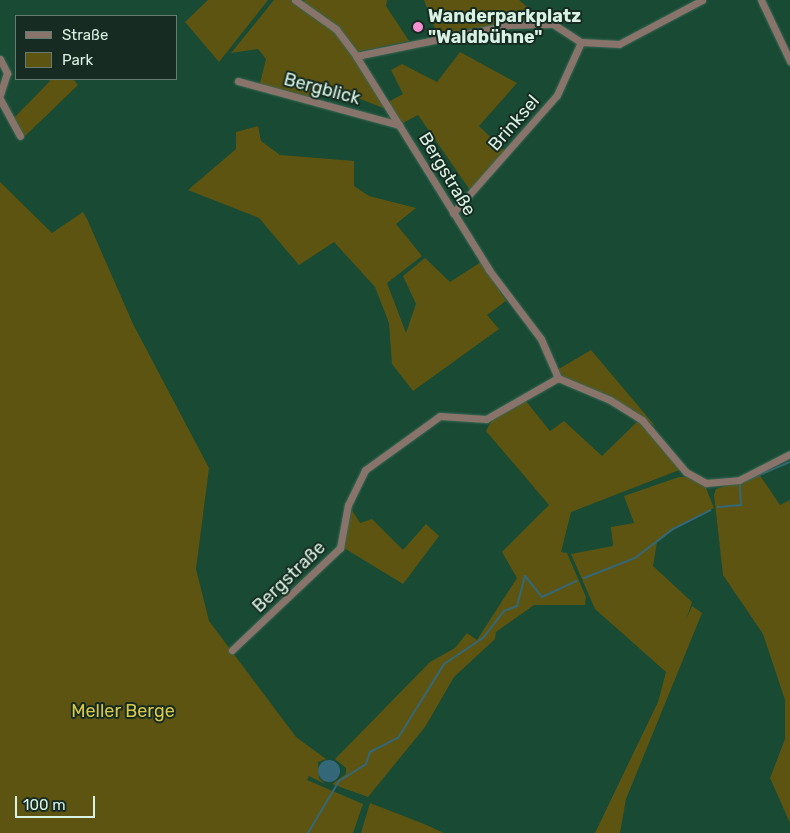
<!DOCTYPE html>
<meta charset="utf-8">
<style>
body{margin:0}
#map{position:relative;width:790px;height:833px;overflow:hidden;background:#184a34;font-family:Rubik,sans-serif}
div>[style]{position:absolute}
.green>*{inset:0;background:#5d5411}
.water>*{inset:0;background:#346878}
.round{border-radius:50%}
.stream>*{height:2px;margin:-1px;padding:0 1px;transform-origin:1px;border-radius:1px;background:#346878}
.roads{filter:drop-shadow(0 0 1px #3b6854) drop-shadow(0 0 1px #3b6854)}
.minor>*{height:7px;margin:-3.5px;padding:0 3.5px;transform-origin:3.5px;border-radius:3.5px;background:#89746c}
.dots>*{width:14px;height:14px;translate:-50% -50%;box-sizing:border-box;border:2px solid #162b21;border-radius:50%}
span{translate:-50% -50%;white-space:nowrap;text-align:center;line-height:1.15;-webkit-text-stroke:4px #162b21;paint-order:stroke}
.poi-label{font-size:18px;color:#d9f2e4;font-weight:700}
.left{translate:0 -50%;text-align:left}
.street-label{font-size:18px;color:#d9f2e4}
.park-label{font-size:18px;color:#d9c747}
.legend{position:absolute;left:15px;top:15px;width:162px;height:65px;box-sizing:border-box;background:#162b21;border:1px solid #647b6f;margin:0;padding:6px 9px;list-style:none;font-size:15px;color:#d9f2e4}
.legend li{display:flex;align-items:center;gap:10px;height:25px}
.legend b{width:25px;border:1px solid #647b6f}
.scale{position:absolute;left:15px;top:796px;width:80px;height:22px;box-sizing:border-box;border:2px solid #d9f2e4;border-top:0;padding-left:6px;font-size:15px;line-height:18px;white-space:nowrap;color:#d9f2e4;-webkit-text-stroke:4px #162b21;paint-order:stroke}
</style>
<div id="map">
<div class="green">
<i style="clip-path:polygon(208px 0,268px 0,219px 62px,185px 22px)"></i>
<i style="clip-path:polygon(274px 0,291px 0,299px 6px,305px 0,387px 0,386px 6px,409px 41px,356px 52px,386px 103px,403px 94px,391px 70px,402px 64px,437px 82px,460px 52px,517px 83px,479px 126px,507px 153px,472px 193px,418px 115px,399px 125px,391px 111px,322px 84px,314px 101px,259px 87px,266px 59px,258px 49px,231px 53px)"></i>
<i style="clip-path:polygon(424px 0,519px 0,546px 23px,508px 23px,437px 34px)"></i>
<i style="clip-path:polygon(48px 79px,73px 79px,78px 85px,25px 136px,12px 120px,50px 81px)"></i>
<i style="clip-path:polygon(258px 126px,261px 141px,280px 155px,354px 161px,354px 186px,369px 196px,416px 208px,396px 224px,422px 256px,387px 283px,406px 333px,416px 304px,403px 276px,425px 258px,450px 282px,481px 262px,506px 301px,487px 315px,499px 329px,413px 391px,392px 364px,389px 323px,375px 287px,334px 242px,299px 265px,259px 218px,188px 190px,236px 149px,236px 132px)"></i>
<i style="clip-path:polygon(0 182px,52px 233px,83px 212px,87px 219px,133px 324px,209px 468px,196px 569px,209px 621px,296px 737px,326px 759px,318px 762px,319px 778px,325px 784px,309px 776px,307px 780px,363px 804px,353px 833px,0 833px)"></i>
<i style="clip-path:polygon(591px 350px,656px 427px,610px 396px,566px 379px,557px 370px)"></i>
<i style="clip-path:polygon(525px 400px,550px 431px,564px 421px,602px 456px,638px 421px,682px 469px,571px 512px,561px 552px,567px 553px,586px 597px,585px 605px,534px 605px,496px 632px,495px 639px,454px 677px,425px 727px,368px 797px,332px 784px,346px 774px,346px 768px,335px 759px,430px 662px,455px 648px,467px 633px,477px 640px,517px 578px,502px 552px,549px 505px,486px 431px,493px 418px)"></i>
<i style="clip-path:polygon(759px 474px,780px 505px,790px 500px,790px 823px,770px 778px,785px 739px,785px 700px,763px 634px,723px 575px,714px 495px,716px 489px)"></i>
<i style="clip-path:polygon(679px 477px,689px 477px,706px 488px,714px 508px,673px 528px,657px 542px,653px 566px,692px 602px,686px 620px,692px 606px,702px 613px,626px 799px,620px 833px,595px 833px,658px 702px,666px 672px,595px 609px,571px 554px,613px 546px,611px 527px,634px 523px,624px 496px)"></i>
<i style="clip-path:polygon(352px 510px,360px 523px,372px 519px,403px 550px,426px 524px,439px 536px,403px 584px,344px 548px)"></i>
<i style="clip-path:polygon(370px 803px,424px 824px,444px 833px,361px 833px)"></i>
</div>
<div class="water">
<i class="round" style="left:318px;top:760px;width:22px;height:22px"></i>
</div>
<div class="stream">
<i style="left:745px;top:481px;width:49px;rotate:-22.9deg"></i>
<i style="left:718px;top:507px;width:23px;rotate:-5deg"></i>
<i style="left:741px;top:505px;width:22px;rotate:-93deg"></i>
<i style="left:584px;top:578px;width:55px;rotate:-21.4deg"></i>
<i style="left:635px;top:558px;width:48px;rotate:-37.3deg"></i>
<i style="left:673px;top:529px;width:42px;rotate:-26.6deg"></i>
<i style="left:308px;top:833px;width:61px;rotate:-59.2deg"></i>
<i style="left:339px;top:781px;width:32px;rotate:-32deg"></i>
<i style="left:366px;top:764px;width:13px;rotate:-72deg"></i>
<i style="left:370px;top:752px;width:31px;rotate:-27deg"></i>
<i style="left:398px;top:738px;width:87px;rotate:-58.1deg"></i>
<i style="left:444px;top:664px;width:47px;rotate:-33.7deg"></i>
<i style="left:483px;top:638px;width:34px;rotate:-52deg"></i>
<i style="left:504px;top:611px;width:14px;rotate:-21deg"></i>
<i style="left:517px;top:606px;width:31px;rotate:-75deg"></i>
<i style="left:525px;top:576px;width:27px;rotate:51deg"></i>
<i style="left:542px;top:597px;width:38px;rotate:-25deg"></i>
</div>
<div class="roads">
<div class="minor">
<i style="left:295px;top:0;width:50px;rotate:35.3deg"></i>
<i style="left:336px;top:29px;width:34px;rotate:53deg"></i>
<i style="left:356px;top:56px;width:252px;rotate:58.1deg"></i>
<i style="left:489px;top:270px;width:86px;rotate:53deg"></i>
<i style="left:541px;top:339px;width:43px;rotate:66.4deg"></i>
<i style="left:558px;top:378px;width:56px;rotate:22.9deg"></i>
<i style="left:610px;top:400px;width:38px;rotate:32deg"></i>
<i style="left:642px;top:420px;width:68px;rotate:49.8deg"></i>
<i style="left:686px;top:472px;width:23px;rotate:29deg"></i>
<i style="left:706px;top:483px;width:33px;rotate:-5deg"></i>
<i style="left:739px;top:480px;width:57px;rotate:-27deg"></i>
<i style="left:761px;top:0;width:68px;rotate:64.6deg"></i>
<i style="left:356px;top:56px;width:155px;rotate:-11.5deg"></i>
<i style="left:508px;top:25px;width:45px;rotate:-1.3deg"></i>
<i style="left:553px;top:24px;width:33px;rotate:33deg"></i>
<i style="left:581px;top:42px;width:38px;rotate:3deg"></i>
<i style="left:619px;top:44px;width:94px;rotate:-27.9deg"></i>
<i style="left:0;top:59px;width:16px;rotate:63deg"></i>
<i style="left:7px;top:73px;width:23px;rotate:108deg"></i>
<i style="left:238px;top:81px;width:167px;rotate:15.3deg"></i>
<i style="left:0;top:99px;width:42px;rotate:61.6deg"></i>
<i style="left:453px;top:213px;width:157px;rotate:-48.6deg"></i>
<i style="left:557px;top:95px;width:58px;rotate:-65.6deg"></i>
<i style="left:232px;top:650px;width:149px;rotate:-43.4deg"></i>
<i style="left:340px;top:548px;width:44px;rotate:-79.5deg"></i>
<i style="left:348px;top:505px;width:39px;rotate:-64deg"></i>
<i style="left:365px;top:470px;width:92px;rotate:-35.8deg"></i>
<i style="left:440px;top:416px;width:46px;rotate:3.7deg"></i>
<i style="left:486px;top:419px;width:83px;rotate:-29.7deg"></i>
</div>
</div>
<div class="dots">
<i style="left:418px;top:27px;background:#f591d2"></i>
</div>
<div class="poi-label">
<span class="left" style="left:428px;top:27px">Wanderparkplatz<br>"Waldbühne"</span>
</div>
<div class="street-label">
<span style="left:322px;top:89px;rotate:15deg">Bergblick</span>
<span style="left:514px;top:123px;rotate:-49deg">Brinksel</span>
<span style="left:447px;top:174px;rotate:59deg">Bergstraße</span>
<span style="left:289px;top:577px;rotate:-44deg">Bergstraße</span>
</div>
<div class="park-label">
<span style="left:123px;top:711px">Meller Berge</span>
</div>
<ul class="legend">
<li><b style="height:6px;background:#89746c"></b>Straße</li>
<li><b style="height:14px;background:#5d5411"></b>Park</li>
</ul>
<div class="scale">100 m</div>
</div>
